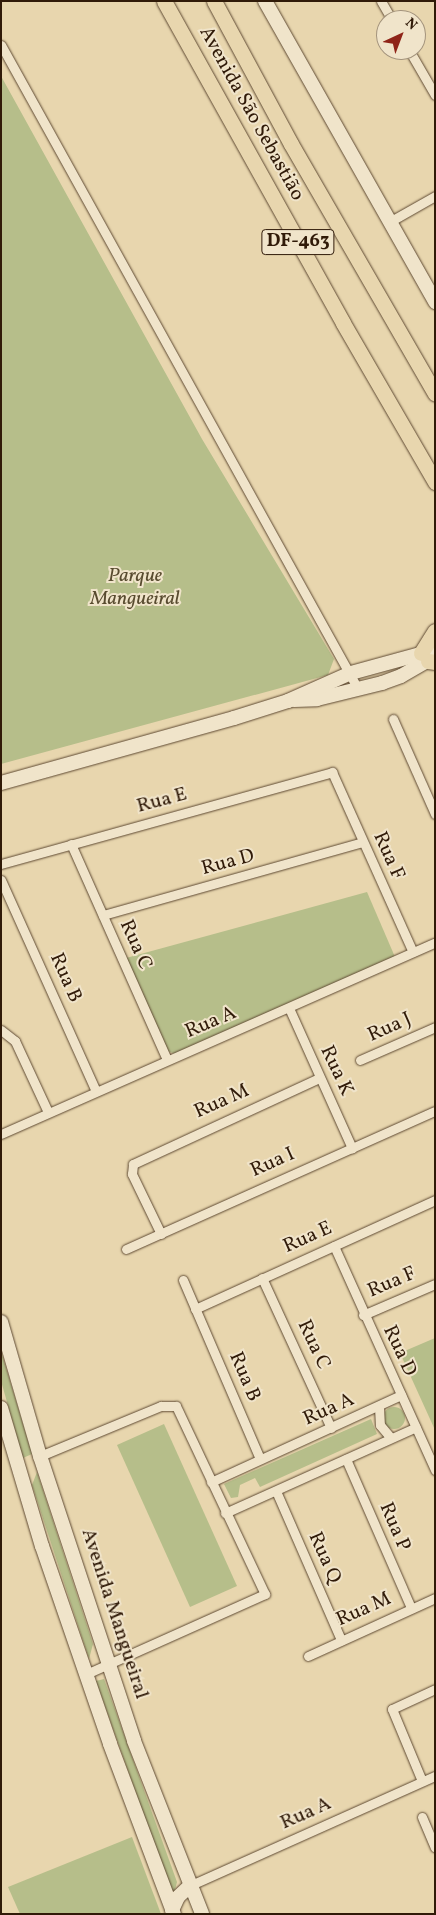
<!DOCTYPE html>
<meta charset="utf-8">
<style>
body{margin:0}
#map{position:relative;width:436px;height:1915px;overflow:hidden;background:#e8d6ae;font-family:Vollkorn,serif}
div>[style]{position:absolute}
.green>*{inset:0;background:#b6be8a}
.round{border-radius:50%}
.roads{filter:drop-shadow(0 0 1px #5e4932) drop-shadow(0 0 1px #5e4932)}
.street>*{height:9px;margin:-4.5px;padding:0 4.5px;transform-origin:4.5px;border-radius:4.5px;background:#f0e4ca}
.secondary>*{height:14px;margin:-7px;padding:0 7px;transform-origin:7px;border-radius:7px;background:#f0e4ca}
.primary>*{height:15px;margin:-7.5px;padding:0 7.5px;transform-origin:7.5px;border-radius:7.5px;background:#e8d6ae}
span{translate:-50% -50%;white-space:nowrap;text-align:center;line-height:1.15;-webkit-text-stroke:4px #f0e4ca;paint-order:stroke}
.shield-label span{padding:1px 4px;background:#f0e4ca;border:1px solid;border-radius:4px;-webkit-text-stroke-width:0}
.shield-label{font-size:19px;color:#301a08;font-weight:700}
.street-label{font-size:20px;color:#301a08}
.park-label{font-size:20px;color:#584b2f;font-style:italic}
.frame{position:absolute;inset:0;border:2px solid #301a08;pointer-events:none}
.north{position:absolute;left:376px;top:10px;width:50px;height:50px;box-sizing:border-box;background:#f0e4ca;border:1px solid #a3937c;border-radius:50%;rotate:43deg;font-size:14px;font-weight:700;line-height:20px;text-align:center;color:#301a08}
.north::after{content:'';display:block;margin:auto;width:18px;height:22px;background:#8f2418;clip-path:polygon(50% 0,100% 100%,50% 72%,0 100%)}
</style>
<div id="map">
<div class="green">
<i style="clip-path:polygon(1px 76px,202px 439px,334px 659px,328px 675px,1px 764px)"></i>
<i style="clip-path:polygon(367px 892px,395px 957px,176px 1054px,167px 1051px,126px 958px)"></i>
<i style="clip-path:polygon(435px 1338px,435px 1430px,400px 1353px)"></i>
<i style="clip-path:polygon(1px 1351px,32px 1454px,23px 1458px,1px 1381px)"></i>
<i class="round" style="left:383px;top:1407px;width:22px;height:22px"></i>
<i style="clip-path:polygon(371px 1419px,377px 1434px,260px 1487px,255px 1478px,240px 1485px,238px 1497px,231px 1498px,224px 1484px)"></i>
<i style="clip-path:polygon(164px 1424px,237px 1586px,190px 1607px,117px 1445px)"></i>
<i style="clip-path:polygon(37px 1472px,93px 1644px,89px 1659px,32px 1485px)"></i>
<i style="clip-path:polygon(104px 1679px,177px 1882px,173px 1897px,96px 1681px)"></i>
<i style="clip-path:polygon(132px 1837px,161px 1914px,20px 1914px,8px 1887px)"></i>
</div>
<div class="roads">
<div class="street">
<i style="left:381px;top:1px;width:22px;rotate:60deg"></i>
<i style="left:1px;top:45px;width:736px;rotate:61deg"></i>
<i style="left:409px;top:50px;width:52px;rotate:60deg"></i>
<i style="left:391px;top:221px;width:51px;rotate:-29.6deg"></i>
<i style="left:393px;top:719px;width:104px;rotate:66.1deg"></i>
<i style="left:71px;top:844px;width:236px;rotate:66deg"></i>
<i style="left:1px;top:864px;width:344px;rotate:-15.5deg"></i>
<i style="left:332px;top:772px;width:197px;rotate:65.8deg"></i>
<i style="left:1px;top:880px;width:231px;rotate:65.8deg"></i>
<i style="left:103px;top:915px;width:269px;rotate:-15.7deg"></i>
<i style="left:289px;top:1008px;width:154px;rotate:65.8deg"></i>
<i style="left:1px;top:1030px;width:18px;rotate:38deg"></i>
<i style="left:15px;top:1041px;width:78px;rotate:65.1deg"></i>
<i style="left:360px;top:1060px;width:82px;rotate:-23.7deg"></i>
<i style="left:1px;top:1134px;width:474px;rotate:-23.8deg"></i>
<i style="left:161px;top:1234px;width:67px;rotate:-115.8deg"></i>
<i style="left:132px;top:1174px;width:10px;rotate:-84deg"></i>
<i style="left:133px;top:1164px;width:205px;rotate:-24.8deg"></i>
<i style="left:334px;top:1246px;width:246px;rotate:65.7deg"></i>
<i style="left:126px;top:1249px;width:338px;rotate:-24.1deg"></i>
<i style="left:262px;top:1278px;width:165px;rotate:65.3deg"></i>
<i style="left:183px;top:1280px;width:195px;rotate:66.7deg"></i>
<i style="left:195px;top:1309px;width:264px;rotate:-24.4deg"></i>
<i style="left:363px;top:1315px;width:78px;rotate:-23.3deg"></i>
<i style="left:379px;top:1407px;width:18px;rotate:87deg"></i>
<i style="left:380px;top:1425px;width:16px;rotate:50deg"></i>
<i style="left:40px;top:1456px;width:131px;rotate:-22.5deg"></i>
<i style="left:161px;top:1406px;width:15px"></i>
<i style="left:176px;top:1406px;width:208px;rotate:64.7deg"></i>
<i style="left:265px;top:1594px;width:196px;rotate:155.9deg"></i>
<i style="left:346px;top:1459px;width:163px;rotate:66.4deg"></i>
<i style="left:211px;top:1482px;width:209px;rotate:-24.6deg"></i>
<i style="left:276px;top:1491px;width:163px;rotate:66.4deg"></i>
<i style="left:225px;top:1513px;width:209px;rotate:-24.2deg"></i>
<i style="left:308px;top:1656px;width:140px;rotate:-24.5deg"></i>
<i style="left:422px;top:1781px;width:78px;rotate:-112.6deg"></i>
<i style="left:392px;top:1709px;width:47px;rotate:-24.9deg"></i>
<i style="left:422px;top:1817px;width:33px;rotate:67deg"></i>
<i style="left:191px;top:1885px;width:267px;rotate:-24.1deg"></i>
</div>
<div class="secondary">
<i style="left:265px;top:1px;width:346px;rotate:60.5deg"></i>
<i style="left:294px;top:700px;width:23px;rotate:-2deg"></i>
<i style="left:317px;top:699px;width:67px;rotate:-13.8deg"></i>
<i style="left:382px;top:683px;width:20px;rotate:-20deg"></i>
<i style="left:401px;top:676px;width:39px;rotate:-30deg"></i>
<i style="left:1px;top:783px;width:242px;rotate:-15.6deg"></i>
<i style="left:234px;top:718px;width:57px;rotate:-17.5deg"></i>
<i style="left:288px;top:701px;width:69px;rotate:-24deg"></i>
<i style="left:351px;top:673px;width:87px;rotate:-15.3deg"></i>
<i style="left:1px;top:1322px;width:140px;rotate:73.8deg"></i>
<i style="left:40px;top:1456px;width:300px;rotate:71.7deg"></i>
<i style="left:134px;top:1741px;width:186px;rotate:68.5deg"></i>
<i style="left:1px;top:1408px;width:144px;rotate:73.5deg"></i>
<i style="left:42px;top:1546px;width:209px;rotate:71deg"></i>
<i style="left:110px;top:1744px;width:182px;rotate:69.4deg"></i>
<i style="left:172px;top:1910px;width:14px;rotate:-65deg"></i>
<i style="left:178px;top:1897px;width:18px;rotate:-43deg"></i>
</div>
<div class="primary">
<i style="left:164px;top:1px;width:368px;rotate:60.9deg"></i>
<i style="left:343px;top:323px;width:184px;rotate:59.9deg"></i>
<i style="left:214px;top:1px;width:162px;rotate:61.7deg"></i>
<i style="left:291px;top:144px;width:288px;rotate:60deg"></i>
<i style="left:421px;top:653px;width:26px;rotate:-58deg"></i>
<i style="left:428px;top:661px;width:7px;rotate:8deg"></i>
</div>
</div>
<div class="shield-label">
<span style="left:298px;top:242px">DF-463</span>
</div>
<div class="street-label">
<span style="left:251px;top:114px;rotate:61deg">Avenida São Sebastião</span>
<span style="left:162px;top:801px;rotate:-15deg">Rua E</span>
<span style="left:388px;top:856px;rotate:66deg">Rua F</span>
<span style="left:228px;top:863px;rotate:-15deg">Rua D</span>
<span style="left:135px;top:945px;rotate:66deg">Rua C</span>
<span style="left:65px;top:978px;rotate:66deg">Rua B</span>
<span style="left:211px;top:1023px;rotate:-23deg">Rua A</span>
<span style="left:390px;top:1028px;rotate:-24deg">Rua J</span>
<span style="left:336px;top:1071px;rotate:65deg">Rua K</span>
<span style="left:222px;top:1102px;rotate:-24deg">Rua M</span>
<span style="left:273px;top:1163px;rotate:-24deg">Rua I</span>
<span style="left:308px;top:1238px;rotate:-24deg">Rua E</span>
<span style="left:392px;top:1283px;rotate:-23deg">Rua F</span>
<span style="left:313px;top:1345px;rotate:65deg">Rua C</span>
<span style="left:399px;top:1351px;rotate:65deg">Rua D</span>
<span style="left:244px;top:1377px;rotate:67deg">Rua B</span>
<span style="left:329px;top:1410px;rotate:-24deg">Rua A</span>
<span style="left:394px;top:1527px;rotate:67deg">Rua P</span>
<span style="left:324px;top:1558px;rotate:66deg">Rua Q</span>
<span style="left:364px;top:1610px;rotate:-24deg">Rua M</span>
<span style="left:114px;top:1614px;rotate:72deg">Avenida Mangueiral</span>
<span style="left:306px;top:1814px;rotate:-24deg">Rua A</span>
</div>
<div class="park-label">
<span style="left:135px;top:588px">Parque<br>Mangueiral</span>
</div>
<div class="frame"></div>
<div class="north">N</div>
</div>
